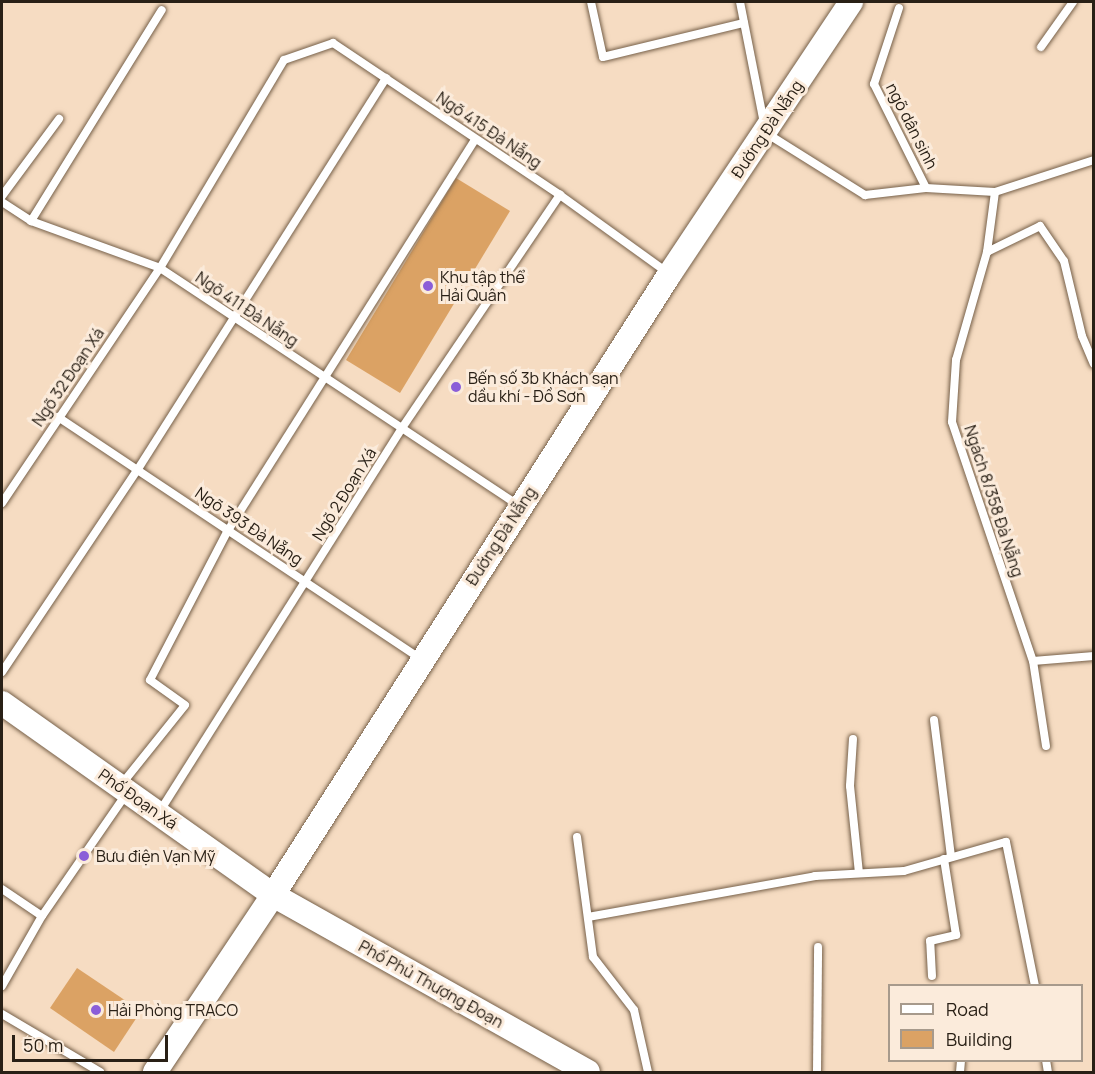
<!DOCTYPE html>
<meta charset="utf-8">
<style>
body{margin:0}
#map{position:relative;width:1095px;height:1074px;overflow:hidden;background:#f6dcc2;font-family:Manrope,sans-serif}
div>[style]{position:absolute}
.building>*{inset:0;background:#dba264}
.roads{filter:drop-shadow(0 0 2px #766049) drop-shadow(0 0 2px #766049)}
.lane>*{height:8px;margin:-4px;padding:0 4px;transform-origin:4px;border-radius:4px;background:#fff}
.secondary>*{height:24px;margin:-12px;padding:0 12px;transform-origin:12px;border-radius:12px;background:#fff}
.dots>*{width:16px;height:16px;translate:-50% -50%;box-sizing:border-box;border:3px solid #fbebdb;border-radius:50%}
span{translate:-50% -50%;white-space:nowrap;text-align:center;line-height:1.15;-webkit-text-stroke:6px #fbebdb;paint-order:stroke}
.street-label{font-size:16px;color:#292016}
.poi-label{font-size:16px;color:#292016}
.left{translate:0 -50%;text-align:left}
.frame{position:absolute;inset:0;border:3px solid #292016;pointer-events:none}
.legend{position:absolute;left:888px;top:984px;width:195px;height:78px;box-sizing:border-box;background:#fbebdb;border:2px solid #a79a8c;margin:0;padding:8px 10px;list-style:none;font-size:18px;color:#292016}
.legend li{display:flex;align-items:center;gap:12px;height:30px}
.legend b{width:30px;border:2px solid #a79a8c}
.scale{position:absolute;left:12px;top:1035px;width:156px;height:27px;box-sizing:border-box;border:3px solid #292016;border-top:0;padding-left:8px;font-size:18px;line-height:21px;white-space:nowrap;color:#292016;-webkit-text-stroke:4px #fbebdb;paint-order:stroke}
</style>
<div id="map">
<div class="building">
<i style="clip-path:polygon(456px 178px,510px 211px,400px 393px,346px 360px)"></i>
<i style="clip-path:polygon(77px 968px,141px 1011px,114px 1052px,50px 1008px)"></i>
</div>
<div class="roads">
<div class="lane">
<i style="left:591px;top:2px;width:56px;rotate:77.7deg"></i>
<i style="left:603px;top:57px;width:145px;rotate:-13.6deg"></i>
<i style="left:740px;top:2px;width:134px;rotate:78.8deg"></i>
<i style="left:766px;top:133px;width:117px;rotate:32.1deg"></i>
<i style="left:865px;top:195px;width:61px;rotate:-6.5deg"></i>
<i style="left:926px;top:188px;width:69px;rotate:3.3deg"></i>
<i style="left:995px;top:192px;width:104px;rotate:-17.9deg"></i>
<i style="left:899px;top:8px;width:80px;rotate:108.2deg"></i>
<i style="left:874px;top:84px;width:116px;rotate:63.4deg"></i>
<i style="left:1041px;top:47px;width:55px;rotate:-54.6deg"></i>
<i style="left:995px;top:192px;width:61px;rotate:97.6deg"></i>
<i style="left:987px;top:252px;width:112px;rotate:106deg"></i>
<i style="left:956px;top:360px;width:62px;rotate:93.7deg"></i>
<i style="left:952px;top:422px;width:252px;rotate:71.3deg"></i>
<i style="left:1033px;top:661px;width:86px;rotate:81.3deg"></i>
<i style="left:2px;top:196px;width:96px;rotate:-53.5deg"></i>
<i style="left:2px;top:202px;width:35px;rotate:33deg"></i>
<i style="left:31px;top:221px;width:137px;rotate:20deg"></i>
<i style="left:160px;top:268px;width:431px;rotate:33.5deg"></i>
<i style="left:31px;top:221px;width:248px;rotate:-58.2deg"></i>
<i style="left:987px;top:252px;width:59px;rotate:-26.1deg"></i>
<i style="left:1040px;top:226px;width:42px;rotate:55.6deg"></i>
<i style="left:1064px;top:261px;width:77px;rotate:76.5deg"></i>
<i style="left:1082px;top:336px;width:30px;rotate:67deg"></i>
<i style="left:58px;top:417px;width:438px;rotate:33.7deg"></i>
<i style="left:2px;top:503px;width:283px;rotate:-56.1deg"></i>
<i style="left:160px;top:268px;width:242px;rotate:-59.2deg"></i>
<i style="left:284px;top:60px;width:52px;rotate:-19.1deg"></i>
<i style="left:333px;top:43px;width:273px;rotate:33.8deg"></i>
<i style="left:560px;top:195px;width:133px;rotate:35.8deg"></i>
<i style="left:1033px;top:661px;width:61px;rotate:-4.7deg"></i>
<i style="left:2px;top:672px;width:244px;rotate:-56.2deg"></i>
<i style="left:138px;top:469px;width:463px;rotate:-57.6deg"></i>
<i style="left:934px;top:720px;width:138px;rotate:82.9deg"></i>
<i style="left:853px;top:739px;width:47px;rotate:93.7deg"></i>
<i style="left:850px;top:786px;width:87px;rotate:84.1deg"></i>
<i style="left:121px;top:785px;width:102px;rotate:-51.3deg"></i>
<i style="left:185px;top:705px;width:43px;rotate:-144.5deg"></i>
<i style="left:150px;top:680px;width:167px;rotate:-62.5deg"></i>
<i style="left:227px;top:532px;width:464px;rotate:-57.7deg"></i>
<i style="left:160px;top:811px;width:453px;rotate:-57.7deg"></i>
<i style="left:402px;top:428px;width:282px;rotate:-55.9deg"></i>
<i style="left:577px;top:837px;width:121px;rotate:82.4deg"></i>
<i style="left:593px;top:957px;width:67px;rotate:52.3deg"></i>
<i style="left:634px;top:1010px;width:64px;rotate:77.3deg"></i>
<i style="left:2px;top:889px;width:48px;rotate:34deg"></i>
<i style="left:588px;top:917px;width:231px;rotate:-10.2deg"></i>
<i style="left:815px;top:876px;width:89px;rotate:-3.2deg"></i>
<i style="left:904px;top:871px;width:106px;rotate:-15.9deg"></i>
<i style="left:1006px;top:842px;width:147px;rotate:78.6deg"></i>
<i style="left:932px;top:976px;width:35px;rotate:-93deg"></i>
<i style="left:930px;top:941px;width:27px;rotate:-13deg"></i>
<i style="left:956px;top:935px;width:77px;rotate:-99deg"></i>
<i style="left:2px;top:986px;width:81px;rotate:-60.3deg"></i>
<i style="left:42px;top:916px;width:150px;rotate:-55.4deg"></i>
<i style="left:2px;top:1014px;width:114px;rotate:30.6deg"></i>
<i style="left:1046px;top:1060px;width:12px;rotate:81deg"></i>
<i style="left:817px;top:1072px;width:125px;rotate:-89.5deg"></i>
<i style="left:960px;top:1072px;width:12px;rotate:-85deg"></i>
</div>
<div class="secondary">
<i style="left:2px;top:703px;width:332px;rotate:35.3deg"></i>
<i style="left:273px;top:895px;width:361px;rotate:29.3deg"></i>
<i style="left:155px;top:1072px;width:213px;rotate:-56.3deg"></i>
<i style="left:273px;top:895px;width:736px;rotate:-57.43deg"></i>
<i style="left:669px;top:275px;width:328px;rotate:-56.3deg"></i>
</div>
</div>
<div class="dots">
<i style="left:428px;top:286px;background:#8b5ed8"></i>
<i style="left:456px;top:387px;background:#8b5ed8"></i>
<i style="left:84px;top:856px;background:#8b5ed8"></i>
<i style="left:96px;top:1010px;background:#8b5ed8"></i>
</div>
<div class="street-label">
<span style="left:912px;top:126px;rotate:63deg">ngõ dân sinh</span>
<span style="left:767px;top:129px;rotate:-56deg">Đường Đà Nẵng</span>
<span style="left:489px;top:130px;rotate:34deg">Ngõ 415 Đà Nẵng</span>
<span style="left:247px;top:309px;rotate:34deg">Ngõ 411 Đà Nẵng</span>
<span style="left:68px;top:377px;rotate:-56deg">Ngõ 32 Đoạn Xá</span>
<span style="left:344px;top:494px;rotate:-58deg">Ngõ 2 Đoạn Xá</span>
<span style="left:994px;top:501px;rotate:72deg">Ngách 8/358 Đà Nẵng</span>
<span style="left:249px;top:526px;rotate:34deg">Ngõ 393 Đà Nẵng</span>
<span style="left:501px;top:536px;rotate:-57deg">Đường Đà Nẵng</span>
<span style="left:138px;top:799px;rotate:35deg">Phố Đoạn Xá</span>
<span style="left:431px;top:984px;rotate:29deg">Phố Phủ Thượng Đoạn</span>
</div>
<div class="poi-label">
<span class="left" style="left:440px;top:286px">Khu tập thể<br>Hải Quân</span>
<span class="left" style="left:468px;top:387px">Bến số 3b Khách sạn<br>dầu khí - Đồ Sơn</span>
<span class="left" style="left:96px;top:856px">Bưu điện Vạn Mỹ</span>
<span class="left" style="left:108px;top:1010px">Hải Phòng TRACO</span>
</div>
<div class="frame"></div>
<ul class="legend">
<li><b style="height:8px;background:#fff"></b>Road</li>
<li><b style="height:16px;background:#dba264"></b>Building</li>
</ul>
<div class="scale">50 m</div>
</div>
